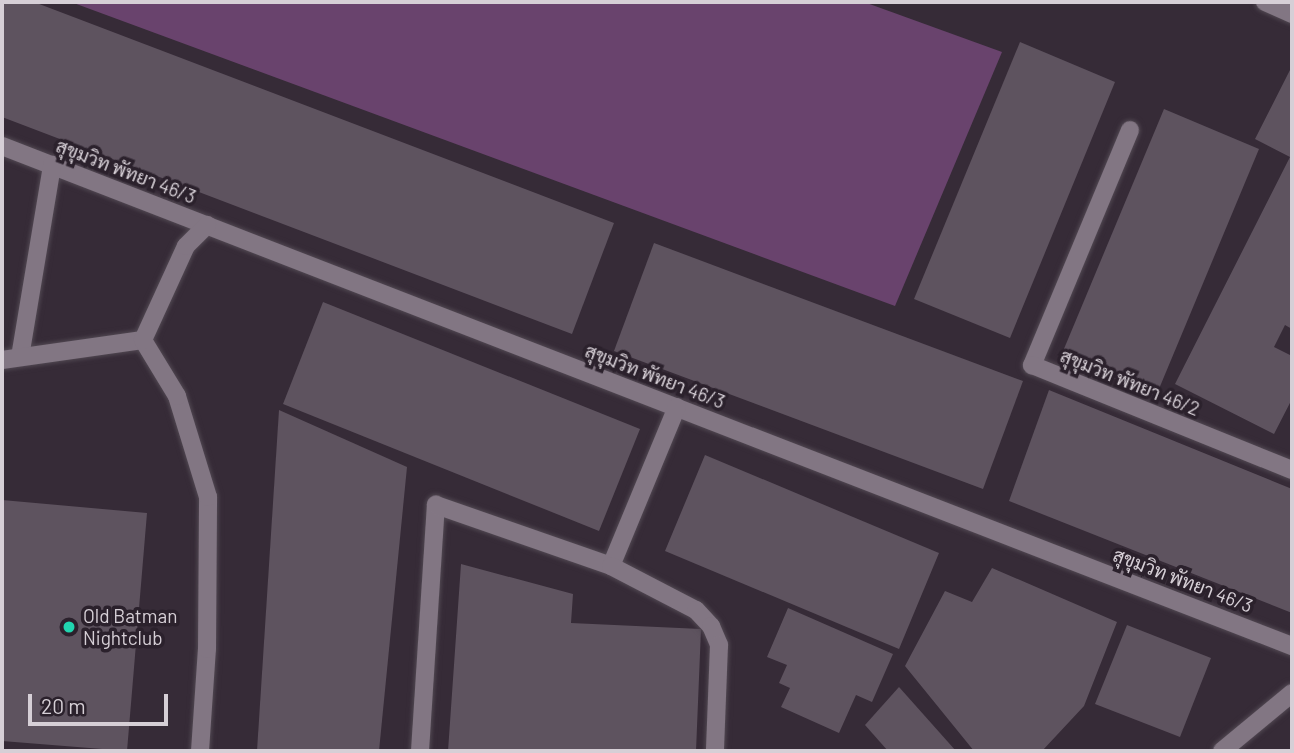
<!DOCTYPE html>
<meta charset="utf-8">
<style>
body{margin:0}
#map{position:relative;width:1294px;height:753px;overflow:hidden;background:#362b37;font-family:Barlow,Sarabun,sans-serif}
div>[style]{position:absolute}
.green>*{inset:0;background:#69436d}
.building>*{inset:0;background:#5e535f}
.roads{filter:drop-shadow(0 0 2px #514852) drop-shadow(0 0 2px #514852)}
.minor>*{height:18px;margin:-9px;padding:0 9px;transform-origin:9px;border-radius:9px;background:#827683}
.dots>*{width:19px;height:19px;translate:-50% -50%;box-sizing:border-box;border:4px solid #2b212c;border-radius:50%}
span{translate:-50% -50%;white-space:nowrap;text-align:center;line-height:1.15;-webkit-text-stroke:7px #2b212c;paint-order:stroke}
.street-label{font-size:19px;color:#d6cfd6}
.poi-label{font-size:19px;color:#d6cfd6}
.left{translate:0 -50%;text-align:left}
.frame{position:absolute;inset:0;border:4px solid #d6cfd6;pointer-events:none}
.scale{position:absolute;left:28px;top:694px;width:140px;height:32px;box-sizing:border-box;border:4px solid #d6cfd6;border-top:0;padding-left:9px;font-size:21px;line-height:24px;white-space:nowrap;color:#d6cfd6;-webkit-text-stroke:5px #2b212c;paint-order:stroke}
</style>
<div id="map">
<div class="green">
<i style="clip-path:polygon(71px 2px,864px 2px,1002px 52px,895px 306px)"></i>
</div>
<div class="building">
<i style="clip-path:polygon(2px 2px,34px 2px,614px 223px,572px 334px,2px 117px)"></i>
<i style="clip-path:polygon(1020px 42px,1115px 82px,1010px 338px,914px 299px)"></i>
<i style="clip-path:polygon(1290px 70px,1292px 329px,1285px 325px,1274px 347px,1292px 356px,1292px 399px,1274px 434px,1175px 384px,1290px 157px,1255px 139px)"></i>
<i style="clip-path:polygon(1164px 109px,1259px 149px,1156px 396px,1061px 356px)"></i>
<i style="clip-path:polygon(654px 243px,1023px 381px,983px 489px,614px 351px)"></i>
<i style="clip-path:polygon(323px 302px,640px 429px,599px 531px,283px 404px)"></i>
<i style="clip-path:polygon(1049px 390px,1292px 489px,1292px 613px,1009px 501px)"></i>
<i style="clip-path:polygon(279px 410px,407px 467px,379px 751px,257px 751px)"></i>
<i style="clip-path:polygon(705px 455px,939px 553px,899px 649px,665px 551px)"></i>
<i style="clip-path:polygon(2px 500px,147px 513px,127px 751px,2px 741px)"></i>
<i style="clip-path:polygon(461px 564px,573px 594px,571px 623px,701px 629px,696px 751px,448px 751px)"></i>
<i style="clip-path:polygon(992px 568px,1117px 622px,1084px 706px,1042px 751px,974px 751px,905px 666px,945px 591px,972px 602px)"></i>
<i style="clip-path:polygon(788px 608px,893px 654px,872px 702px,856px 695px,839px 733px,781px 707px,790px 688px,779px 683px,787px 665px,767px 657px)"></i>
<i style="clip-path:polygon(1127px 625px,1211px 658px,1180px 737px,1095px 704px)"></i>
<i style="clip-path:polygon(899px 687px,956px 751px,888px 751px,865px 725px)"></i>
</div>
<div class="roads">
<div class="minor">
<i style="left:1265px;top:2px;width:30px;rotate:24deg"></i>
<i style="left:1130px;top:130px;width:255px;rotate:112.6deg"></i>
<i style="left:1032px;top:365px;width:280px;rotate:22deg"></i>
<i style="left:2px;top:146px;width:1384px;rotate:21.19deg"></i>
<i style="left:20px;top:357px;width:195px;rotate:-80.5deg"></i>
<i style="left:2px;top:360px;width:142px;rotate:-8.1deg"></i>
<i style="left:611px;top:566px;width:172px;rotate:-67.5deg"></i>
<i style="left:200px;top:751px;width:102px;rotate:-86.1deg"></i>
<i style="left:207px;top:649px;width:152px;rotate:-89.6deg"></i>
<i style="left:208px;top:497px;width:106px;rotate:-107.1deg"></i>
<i style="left:177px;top:396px;width:66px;rotate:-121.3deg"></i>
<i style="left:143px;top:340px;width:103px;rotate:-65.4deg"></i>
<i style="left:186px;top:246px;width:30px;rotate:-45deg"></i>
<i style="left:420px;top:751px;width:247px;rotate:-86.3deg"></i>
<i style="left:436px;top:505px;width:185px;rotate:19.2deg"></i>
<i style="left:611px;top:566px;width:96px;rotate:27.4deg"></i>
<i style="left:696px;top:610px;width:22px;rotate:47deg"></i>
<i style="left:711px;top:626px;width:21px;rotate:67deg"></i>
<i style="left:719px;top:645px;width:106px;rotate:92.2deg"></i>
<i style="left:1222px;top:751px;width:91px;rotate:-39.6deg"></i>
</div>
</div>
<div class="dots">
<i style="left:69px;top:627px;background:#21d5af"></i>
</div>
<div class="street-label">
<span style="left:126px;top:171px;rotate:21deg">สุขุมวิท พัทยา 46/3</span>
<span style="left:655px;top:376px;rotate:21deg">สุขุมวิท พัทยา 46/3</span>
<span style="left:1130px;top:382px;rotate:22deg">สุขุมวิท พัทยา 46/2</span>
<span style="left:1183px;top:580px;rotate:21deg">สุขุมวิท พัทยา 46/3</span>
</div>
<div class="poi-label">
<span class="left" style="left:83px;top:627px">Old Batman<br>Nightclub</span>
</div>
<div class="frame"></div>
<div class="scale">20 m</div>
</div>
